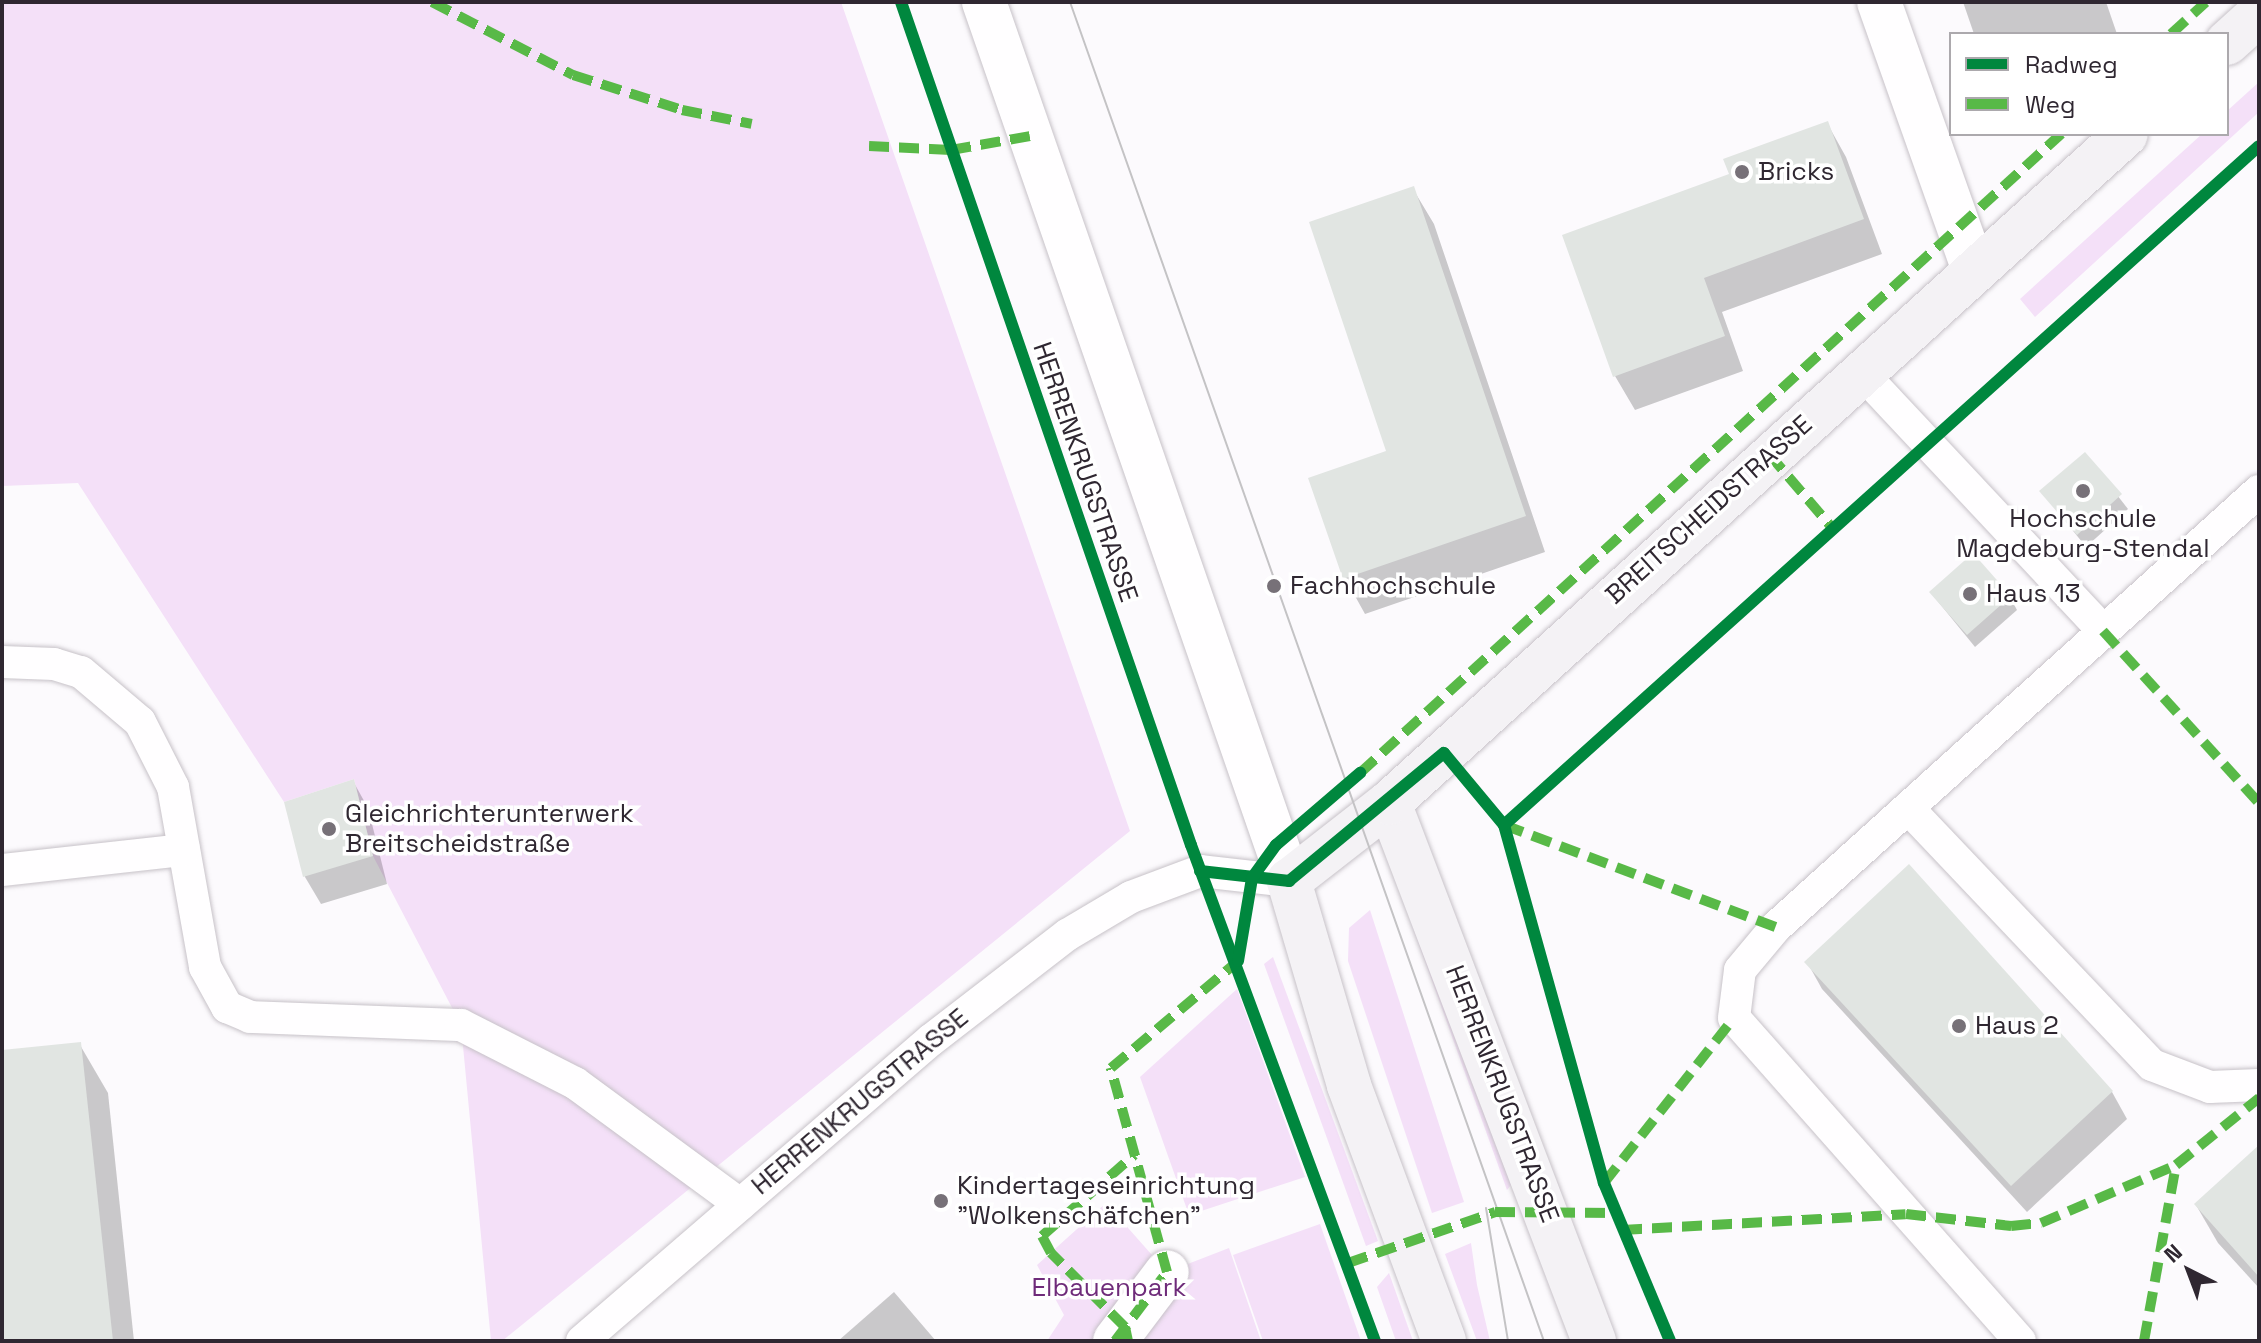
<!DOCTYPE html>
<meta charset="utf-8">
<style>
body{margin:0}
#map{position:relative;width:2261px;height:1343px;overflow:hidden;background:#fcfafd;font-family:"Space Grotesk",sans-serif}
div>[style]{position:absolute}
.green>*{inset:0;background:#f4e0f8}
.shadow>*{inset:0;background:#0003}
.building>*{inset:0;background:#e1e5e2}
.roads{filter:drop-shadow(0 0 2px #c7c2c8) drop-shadow(0 0 2px #c7c2c8)}
.lane>*{height:32px;margin:-16px;padding:0 16px;transform-origin:16px;border-radius:16px;background:#fffeff}
.street>*{height:44px;margin:-22px;padding:0 22px;transform-origin:22px;border-radius:22px;background:#fffeff}
.secondary>*{height:44px;margin:-22px;padding:0 22px;transform-origin:22px;border-radius:22px;background:#f4f2f5}
.tram>*{height:2px;margin:-1px;padding:0 1px;transform-origin:1px;border-radius:1px;background:#c4c3c5}
.quiet>*{height:10px;margin-top:-5px;transform-origin:0;background:repeating-linear-gradient(90deg,#58b947 0 20px,transparent 0 30px)}
.cycleway>*{height:12px;margin:-6px;padding:0 6px;transform-origin:6px;border-radius:6px;background:#00873e}
.dots>*{width:22px;height:22px;translate:-50% -50%;box-sizing:border-box;border:4px solid #fff;border-radius:50%}
span{translate:-50% -50%;white-space:nowrap;text-align:center;line-height:1.15;-webkit-text-stroke:7px #fff;paint-order:stroke}
.poi-label{font-size:26px;color:#2f2731}
.left{translate:0 -50%;text-align:left}
.street-label{font-size:26px;color:#2f2731}
.park-label{font-size:26px;color:#6f2c7a}
.frame{position:absolute;inset:0;border:4px solid #2f2731;pointer-events:none}
.legend{position:absolute;left:1949px;top:32px;width:280px;height:104px;box-sizing:border-box;background:#fff;border:2px solid #aca9ad;margin:0;padding:10px 14px;list-style:none;font-size:24px;color:#2f2731}
.legend li{display:flex;align-items:center;gap:16px;height:40px}
.legend b{width:40px;border:2px solid #aca9ad}
.north{position:absolute;left:2149px;top:1231px;width:80px;height:80px;-webkit-text-stroke:6px #fff;paint-order:stroke;rotate:318deg;font-size:22px;font-weight:700;line-height:32px;text-align:center;color:#2f2731}
.north::after{content:'';display:block;margin:auto;width:28px;height:36px;background:#2f2731;clip-path:polygon(50% 0,100% 100%,50% 72%,0 100%)}
</style>
<div id="map">
<div class="green">
<i style="clip-path:polygon(2px 2px,841px 2px,1130px 831px,502px 1341px,491px 1341px,461px 1025px,373px 856px,354px 779px,284px 802px,78px 483px,2px 486px)"></i>
<i style="clip-path:polygon(2259px 82px,2259px 112px,2035px 317px,2020px 299px,2202px 134px,2227px 134px,2227px 111px)"></i>
<i style="clip-path:polygon(1370px 910px,1464px 1202px,1432px 1213px,1348px 961px,1349px 928px)"></i>
<i style="clip-path:polygon(1407px 911px,1514px 1181px,1507px 1190px)"></i>
<i style="clip-path:polygon(1273px 957px,1378px 1241px,1366px 1246px,1264px 964px)"></i>
<i style="clip-path:polygon(1237px 989px,1305px 1177px,1189px 1215px,1140px 1077px)"></i>
<i style="clip-path:polygon(1106px 1203px,1167px 1272px,1229px 1248px,1261px 1341px,1047px 1341px,1064px 1315px,1037px 1265px)"></i>
<i style="clip-path:polygon(1320px 1224px,1361px 1341px,1263px 1341px,1233px 1255px)"></i>
<i style="clip-path:polygon(1471px 1243px,1477px 1285px,1490px 1341px,1477px 1341px,1445px 1254px)"></i>
<i style="clip-path:polygon(1389px 1273px,1413px 1341px,1396px 1341px,1377px 1287px)"></i>
</div>
<div class="shadow">
<i style="clip-path:polygon(1963px 2px,2106px 2px,2117px 34px,1974px 34px)"></i>
<i style="clip-path:polygon(1827px 123px,1846px 157px,1882px 254px,1722px 312px,1743px 371px,1635px 410px,1615px 376px,1565px 236px,1731px 175px)"></i>
<i style="clip-path:polygon(1413px 189px,1434px 224px,1545px 552px,1365px 614px,1345px 578px,1389px 452px)"></i>
<i style="clip-path:polygon(2085px 454px,2128px 509px,2086px 547px,2042px 492px)"></i>
<i style="clip-path:polygon(1931px 593px,2010px 597px,2017px 610px,1975px 647px)"></i>
<i style="clip-path:polygon(353px 781px,368px 808px,387px 884px,321px 904px,305px 877px,287px 804px)"></i>
<i style="clip-path:polygon(1807px 962px,2112px 1092px,2127px 1119px,2027px 1212px,1822px 989px)"></i>
<i style="clip-path:polygon(80px 1045px,108px 1093px,134px 1341px,2px 1341px,2px 1052px)"></i>
<i style="clip-path:polygon(2259px 1148px,2259px 1288px,2218px 1243px,2196px 1205px)"></i>
<i style="clip-path:polygon(894px 1292px,936px 1341px,838px 1341px)"></i>
</div>
<div class="building">
<i style="clip-path:polygon(1828px 121px,1864px 219px,1704px 278px,1725px 336px,1613px 377px,1562px 235px,1729px 174px,1723px 159px)"></i>
<i style="clip-path:polygon(1414px 186px,1526px 516px,1343px 579px,1308px 478px,1386px 451px,1309px 222px)"></i>
<i style="clip-path:polygon(2085px 452px,2122px 494px,2077px 535px,2039px 491px)"></i>
<i style="clip-path:polygon(1973px 553px,2011px 596px,1967px 635px,1929px 592px)"></i>
<i style="clip-path:polygon(354px 779px,373px 856px,303px 877px,284px 802px)"></i>
<i style="clip-path:polygon(1909px 864px,2113px 1091px,2011px 1186px,1804px 962px)"></i>
<i style="clip-path:polygon(81px 1042px,113px 1341px,2px 1341px,2px 1050px)"></i>
<i style="clip-path:polygon(2259px 1145px,2259px 1277px,2194px 1204px)"></i>
</div>
<div class="roads">
<div class="lane">
<i style="left:1861px;top:372px;width:354px;rotate:46.9deg"></i>
<i style="left:2px;top:662px;width:52px;rotate:2.2deg"></i>
<i style="left:54px;top:664px;width:28px;rotate:17deg"></i>
<i style="left:81px;top:672px;width:77px;rotate:40.3deg"></i>
<i style="left:140px;top:722px;width:73px;rotate:63.1deg"></i>
<i style="left:173px;top:787px;width:183px;rotate:79.9deg"></i>
<i style="left:205px;top:967px;width:46px;rotate:61.2deg"></i>
<i style="left:227px;top:1007px;width:25px;rotate:23deg"></i>
<i style="left:250px;top:1017px;width:211px;rotate:2.2deg"></i>
<i style="left:461px;top:1025px;width:128px;rotate:27deg"></i>
<i style="left:575px;top:1083px;width:205px;rotate:36.3deg"></i>
<i style="left:1908px;top:808px;width:354px;rotate:46.5deg"></i>
<i style="left:2152px;top:1065px;width:62px;rotate:20.8deg"></i>
<i style="left:2210px;top:1087px;width:49px;rotate:-2.3deg"></i>
<i style="left:2px;top:870px;width:183px;rotate:-6.3deg"></i>
<i style="left:582px;top:1341px;width:461px;rotate:-40.8deg"></i>
<i style="left:931px;top:1040px;width:172px;rotate:-37.7deg"></i>
<i style="left:1067px;top:935px;width:74px;rotate:-30.7deg"></i>
<i style="left:1131px;top:897px;width:74px;rotate:-20.6deg"></i>
<i style="left:1200px;top:871px;width:90px;rotate:6.4deg"></i>
<i style="left:2020px;top:1341px;width:431px;rotate:-131.5deg"></i>
<i style="left:1734px;top:1018px;width:48px;rotate:-82.9deg"></i>
<i style="left:1740px;top:970px;width:56px;rotate:-50.1deg"></i>
<i style="left:1776px;top:927px;width:651px;rotate:-42.07deg"></i>
</div>
<div class="street">
<i style="left:984px;top:2px;width:930px;rotate:70.86deg"></i>
<i style="left:1879px;top:2px;width:285px;rotate:70.5deg"></i>
<i style="left:1115px;top:1341px;width:86px;rotate:-53deg"></i>
</div>
<div class="secondary">
<i style="left:2227px;top:43px;width:43px;rotate:-42.2deg"></i>
<i style="left:1389px;top:803px;width:576px;rotate:69.14deg"></i>
<i style="left:1444px;top:1341px;width:273px;rotate:-110.4deg"></i>
<i style="left:1349px;top:1085px;width:213px;rotate:-106.4deg"></i>
<i style="left:1289px;top:881px;width:127px;rotate:-38deg"></i>
<i style="left:1389px;top:803px;width:995px;rotate:-42.23deg"></i>
</div>
</div>
<div class="tram">
<i style="left:1070px;top:2px;width:1420px;rotate:70.51deg"></i>
<i style="left:1486px;top:1208px;width:135px;rotate:80.6deg"></i>
</div>
<div class="quiet">
<i style="left:432px;top:2px;width:159px;rotate:27.4deg"></i>
<i style="left:573px;top:75px;width:114px;rotate:17.8deg"></i>
<i style="left:682px;top:110px;width:71px;rotate:11.3deg"></i>
<i style="left:2171px;top:34px;width:47px;rotate:-42.4deg"></i>
<i style="left:869px;top:146px;width:82px;rotate:2.8deg"></i>
<i style="left:951px;top:150px;width:80px;rotate:-10deg"></i>
<i style="left:1769px;top:454px;width:100px;rotate:49.5deg"></i>
<i style="left:2103px;top:631px;width:232px;rotate:47.8deg"></i>
<i style="left:1360px;top:773px;width:949px;rotate:-42.35deg"></i>
<i style="left:1504px;top:825px;width:290px;rotate:20.6deg"></i>
<i style="left:1604px;top:1183px;width:210px;rotate:-51.8deg"></i>
<i style="left:1622px;top:1230px;width:284px;rotate:-3.2deg"></i>
<i style="left:1906px;top:1214px;width:106px;rotate:6.5deg"></i>
<i style="left:2011px;top:1226px;width:30px;rotate:-6deg"></i>
<i style="left:2041px;top:1223px;width:147px;rotate:-23.2deg"></i>
<i style="left:2176px;top:1165px;width:107px;rotate:-38.9deg"></i>
<i style="left:1348px;top:1263px;width:156px;rotate:-19.1deg"></i>
<i style="left:1495px;top:1212px;width:122px;rotate:0.5deg"></i>
<i style="left:1115px;top:1341px;width:86px;rotate:-53deg"></i>
<i style="left:1167px;top:1272px;width:212px;rotate:-105.4deg"></i>
<i style="left:1111px;top:1068px;width:166px;rotate:-40.1deg"></i>
<i style="left:1128px;top:1341px;width:14px;rotate:-102deg"></i>
<i style="left:1125px;top:1327px;width:105px;rotate:-135deg"></i>
<i style="left:1051px;top:1253px;width:19px;rotate:-118deg"></i>
<i style="left:1042px;top:1236px;width:123px;rotate:-41.4deg"></i>
<i style="left:2144px;top:1341px;width:179px;rotate:-79.7deg"></i>
</div>
<div class="cycleway">
<i style="left:901px;top:2px;width:891px;rotate:71.02deg"></i>
<i style="left:1191px;top:845px;width:529px;rotate:69.65deg"></i>
<i style="left:1444px;top:753px;width:94px;rotate:50.2deg"></i>
<i style="left:1504px;top:825px;width:372px;rotate:74.4deg"></i>
<i style="left:1604px;top:1183px;width:171px;rotate:67.3deg"></i>
<i style="left:1504px;top:825px;width:1015px;rotate:-41.97deg"></i>
<i style="left:1200px;top:871px;width:90px;rotate:6.4deg"></i>
<i style="left:1289px;top:881px;width:201px;rotate:-39.6deg"></i>
<i style="left:1238px;top:961px;width:84px;rotate:-80.4deg"></i>
<i style="left:1252px;top:878px;width:41px;rotate:-54deg"></i>
<i style="left:1276px;top:845px;width:111px;rotate:-40.6deg"></i>
</div>
<div class="dots">
<i style="left:1742px;top:172px;background:#777178"></i>
<i style="left:2083px;top:491px;background:#777178"></i>
<i style="left:1274px;top:586px;background:#777178"></i>
<i style="left:1970px;top:594px;background:#777178"></i>
<i style="left:329px;top:829px;background:#777178"></i>
<i style="left:1959px;top:1026px;background:#777178"></i>
<i style="left:941px;top:1201px;background:#777178"></i>
</div>
<div class="poi-label">
<span class="left" style="left:1758px;top:172px">Bricks</span>
<span style="left:2083px;top:534px">Hochschule<br>Magdeburg-Stendal</span>
<span class="left" style="left:1290px;top:586px">Fachhochschule</span>
<span class="left" style="left:1986px;top:594px">Haus 13</span>
<span class="left" style="left:345px;top:829px">Gleichrichterunterwerk<br>Breitscheidstraße</span>
<span class="left" style="left:1975px;top:1026px">Haus 2</span>
<span class="left" style="left:957px;top:1201px">Kindertageseinrichtung<br>"Wolkenschäfchen"</span>
</div>
<div class="street-label">
<span style="left:1085px;top:472px;rotate:71deg">HERRENKRUGSTRASSE</span>
<span style="left:1709px;top:510px;rotate:-42deg">BREITSCHEIDSTRASSE</span>
<span style="left:1502px;top:1094px;rotate:69deg">HERRENKRUGSTRASSE</span>
<span style="left:860px;top:1102px;rotate:-40deg">HERRENKRUGSTRASSE</span>
</div>
<div class="park-label">
<span style="left:1109px;top:1288px">Elbauenpark</span>
</div>
<div class="frame"></div>
<ul class="legend">
<li><b style="height:10px;background:#00873e"></b>Radweg</li>
<li><b style="height:10px;background:#58b947"></b>Weg</li>
</ul>
<div class="north">N</div>
</div>
